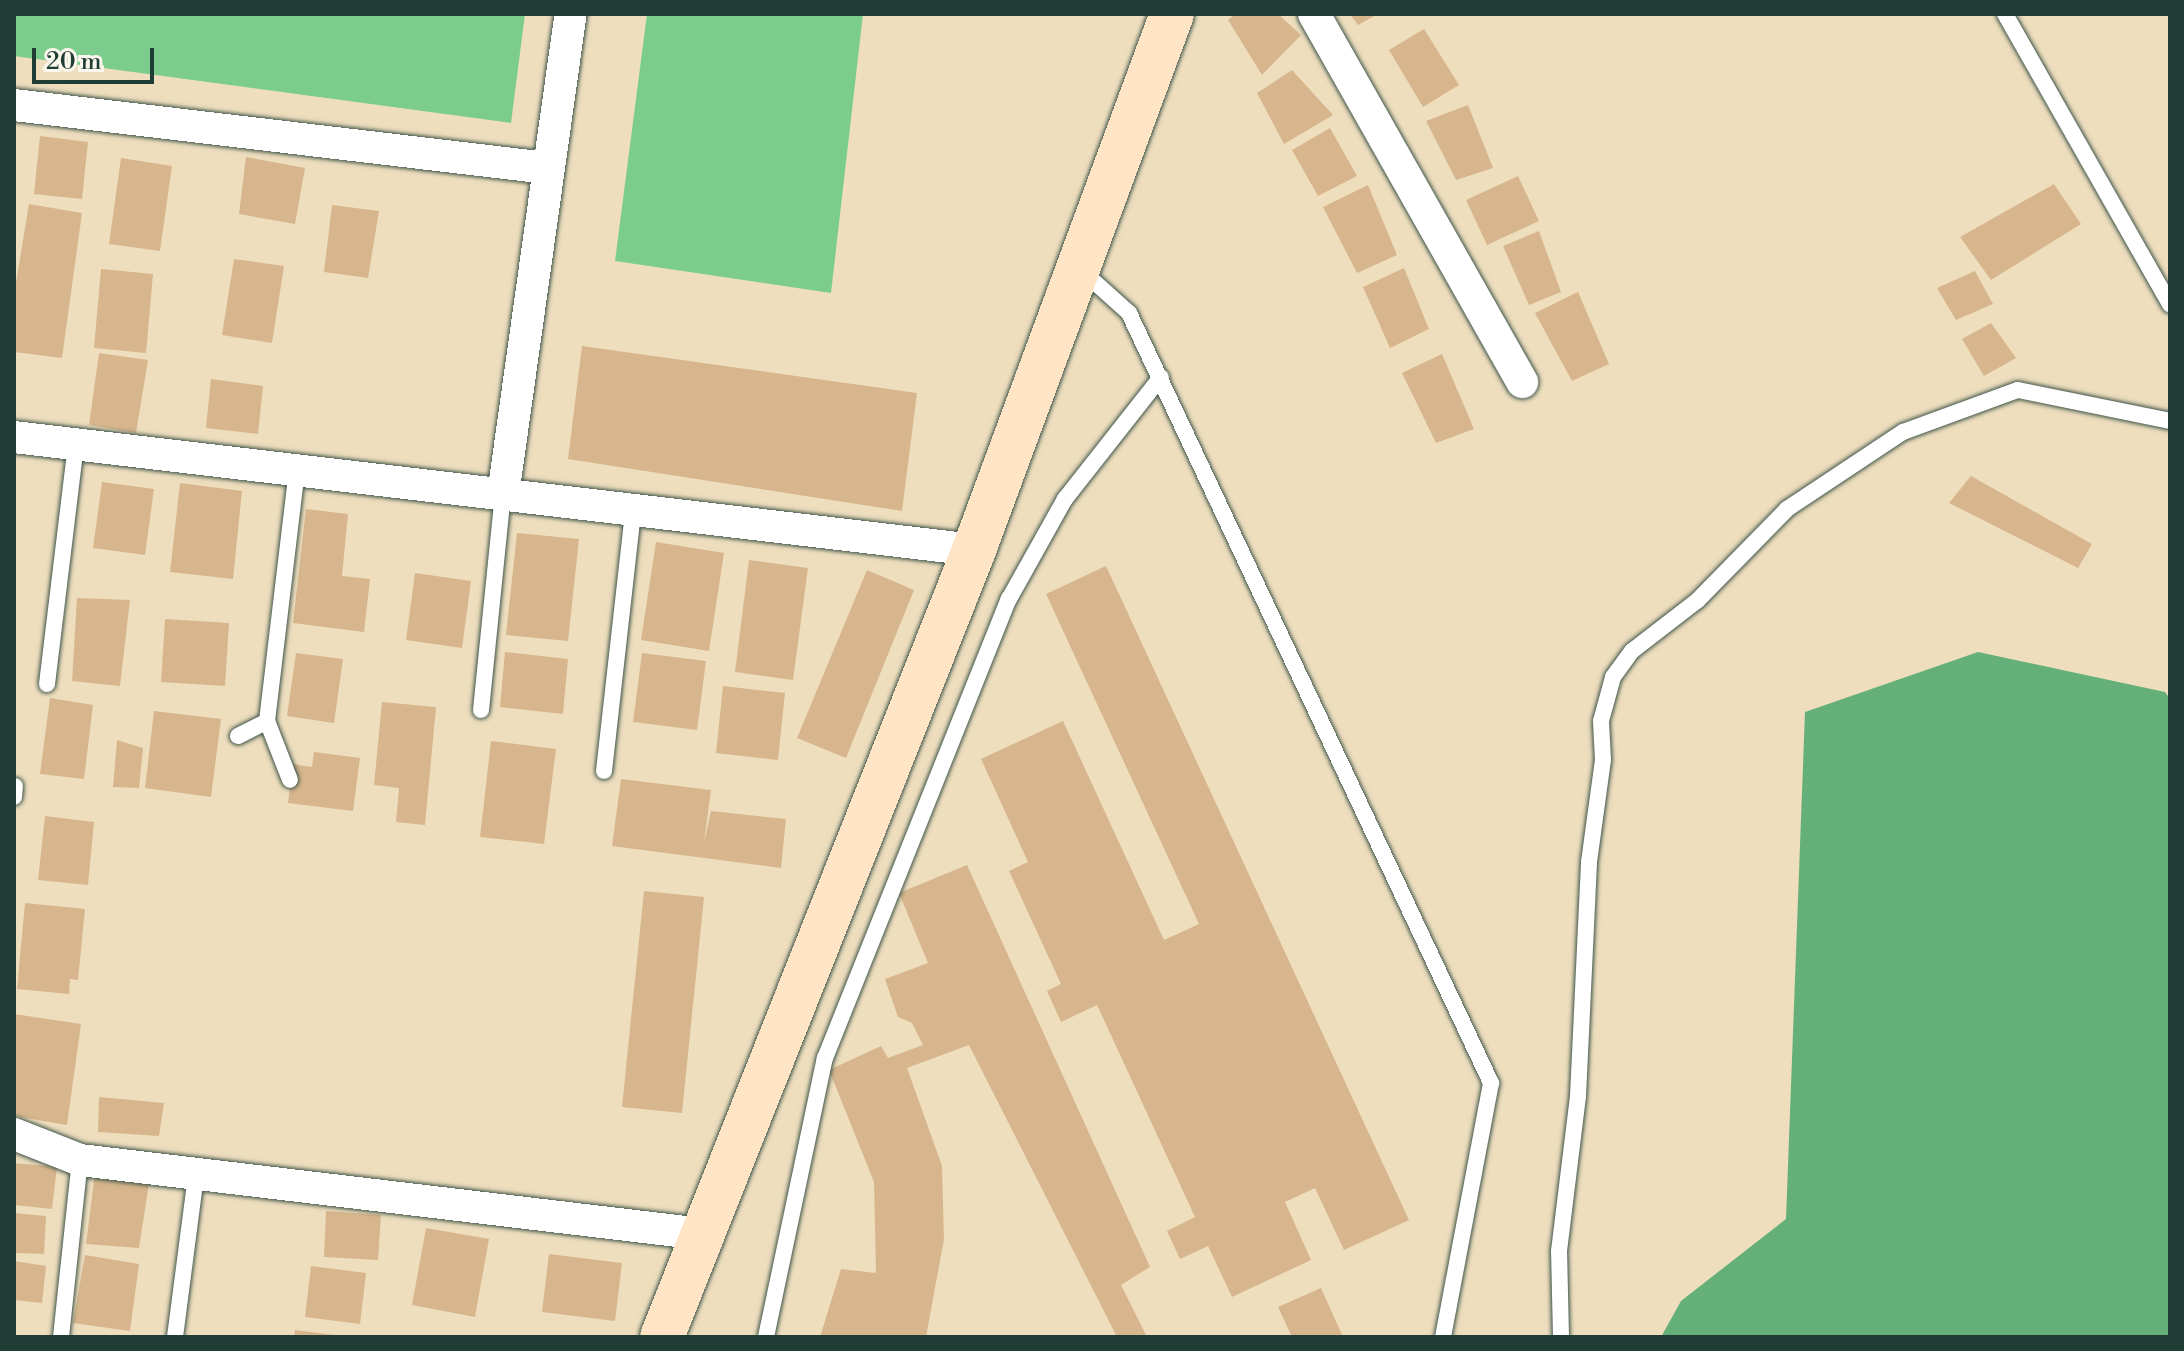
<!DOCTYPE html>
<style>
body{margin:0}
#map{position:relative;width:2184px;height:1351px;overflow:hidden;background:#eedebe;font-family:"Libre Bodoni",serif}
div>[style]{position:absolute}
.green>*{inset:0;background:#7ccd8d}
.forest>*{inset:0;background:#65b078}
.building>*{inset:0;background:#d7b68d}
.roads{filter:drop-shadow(0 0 2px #3e5549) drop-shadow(0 0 2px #3e5549)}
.lane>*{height:16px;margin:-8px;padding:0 8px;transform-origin:8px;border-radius:8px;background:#fff}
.street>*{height:32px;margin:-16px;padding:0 16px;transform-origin:16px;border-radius:16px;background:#fff}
.secondary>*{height:44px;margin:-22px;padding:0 22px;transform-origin:22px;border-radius:22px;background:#ffe4c6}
span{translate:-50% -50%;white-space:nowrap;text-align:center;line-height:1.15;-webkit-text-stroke:6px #fbf7ec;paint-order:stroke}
.frame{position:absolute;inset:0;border:16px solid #1f3d34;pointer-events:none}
.scale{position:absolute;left:32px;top:48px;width:122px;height:36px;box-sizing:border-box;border:4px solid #1f3d34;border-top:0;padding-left:10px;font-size:24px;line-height:28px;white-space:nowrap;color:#1f3d34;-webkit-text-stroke:6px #fbf7ec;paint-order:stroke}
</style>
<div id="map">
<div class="green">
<i style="clip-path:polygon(14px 14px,525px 14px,511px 123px,14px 56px)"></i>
<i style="clip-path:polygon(647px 14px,863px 14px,831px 293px,615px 261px)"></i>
</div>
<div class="forest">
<i style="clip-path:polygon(1978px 652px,2165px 692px,2170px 699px,2170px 1337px,1661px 1337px,1681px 1301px,1786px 1219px,1805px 712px)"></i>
</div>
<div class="building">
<i style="clip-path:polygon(1235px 14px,1278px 14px,1301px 35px,1262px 75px,1228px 20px)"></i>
<i style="clip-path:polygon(1350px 14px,1378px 14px,1358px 25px)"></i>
<i style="clip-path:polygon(1424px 29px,1459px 85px,1423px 107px,1389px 50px)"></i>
<i style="clip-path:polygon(1292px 70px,1333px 115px,1284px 144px,1257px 93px)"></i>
<i style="clip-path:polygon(1468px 105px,1493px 168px,1456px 180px,1426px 121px)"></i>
<i style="clip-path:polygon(1330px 128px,1357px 176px,1318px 196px,1292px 150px)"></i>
<i style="clip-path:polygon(40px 136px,88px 142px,82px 199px,34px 194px)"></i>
<i style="clip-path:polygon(246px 157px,305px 168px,295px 224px,239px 214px)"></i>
<i style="clip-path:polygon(121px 158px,172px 166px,160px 251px,109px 244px)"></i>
<i style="clip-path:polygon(1518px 176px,1539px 221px,1487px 245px,1466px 200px)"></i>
<i style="clip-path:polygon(2054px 184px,2081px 224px,1991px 280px,1960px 237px)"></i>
<i style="clip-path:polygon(1368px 185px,1397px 255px,1357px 273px,1323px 207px)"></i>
<i style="clip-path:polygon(29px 204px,82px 213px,62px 358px,14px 352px,14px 295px)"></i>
<i style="clip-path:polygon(332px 205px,379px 211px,368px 278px,324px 272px)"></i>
<i style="clip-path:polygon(1539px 231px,1561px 292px,1529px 305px,1503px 246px)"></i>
<i style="clip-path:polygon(234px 259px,284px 266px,272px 343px,222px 335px)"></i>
<i style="clip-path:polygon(1404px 268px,1429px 329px,1390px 348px,1363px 287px)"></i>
<i style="clip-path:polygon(101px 269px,153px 274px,146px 353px,94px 348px)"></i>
<i style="clip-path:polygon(1975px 271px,1993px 304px,1956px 320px,1937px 288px)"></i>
<i style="clip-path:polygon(1578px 292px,1609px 364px,1572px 381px,1535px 313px)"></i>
<i style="clip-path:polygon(1991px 323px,2016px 358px,1984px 376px,1962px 339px)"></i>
<i style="clip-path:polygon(582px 346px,917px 393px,902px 511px,568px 459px)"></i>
<i style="clip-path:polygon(99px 353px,148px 360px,136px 433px,89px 425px)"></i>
<i style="clip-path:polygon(1442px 354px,1474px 429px,1436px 443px,1402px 373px)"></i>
<i style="clip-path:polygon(211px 379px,263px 386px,258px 434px,206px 428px)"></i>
<i style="clip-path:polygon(1971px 476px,2092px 544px,2078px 568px,1949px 503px)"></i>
<i style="clip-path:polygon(102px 482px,154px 489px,145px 555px,93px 548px)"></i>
<i style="clip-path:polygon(180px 483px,242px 491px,233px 579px,170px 572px)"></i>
<i style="clip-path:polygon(306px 509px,348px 514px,342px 576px,370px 579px,364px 632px,293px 623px)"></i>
<i style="clip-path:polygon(517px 533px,579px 539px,568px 641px,506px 635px)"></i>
<i style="clip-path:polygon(656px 542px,724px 553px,709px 651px,641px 640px)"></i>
<i style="clip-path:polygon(749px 560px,808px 568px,793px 680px,735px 672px)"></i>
<i style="clip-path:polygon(1106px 566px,1409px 1220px,1344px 1250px,1315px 1188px,1285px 1202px,1311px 1260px,1232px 1297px,1208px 1246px,1180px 1259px,1167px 1231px,1195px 1217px,1097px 1005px,1061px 1022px,1047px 991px,1061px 984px,1009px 871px,1028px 862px,981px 759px,1063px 721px,1164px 940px,1199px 924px,1046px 594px)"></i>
<i style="clip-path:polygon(867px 570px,914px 590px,846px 758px,797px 738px)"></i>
<i style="clip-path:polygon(415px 573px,471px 581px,462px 648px,406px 640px)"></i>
<i style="clip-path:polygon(77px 598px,130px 600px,120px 686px,72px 681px)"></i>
<i style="clip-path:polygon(165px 619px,229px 623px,225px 686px,161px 682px)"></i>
<i style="clip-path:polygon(505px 652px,568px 659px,563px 714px,500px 707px)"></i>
<i style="clip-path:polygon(296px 653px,343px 659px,334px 723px,287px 716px)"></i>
<i style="clip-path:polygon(642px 653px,706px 661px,697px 730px,633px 722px)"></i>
<i style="clip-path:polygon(723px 686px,785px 693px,778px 760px,716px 753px)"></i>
<i style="clip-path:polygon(50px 698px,93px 705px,84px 779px,40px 774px)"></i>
<i style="clip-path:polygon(382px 702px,436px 707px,425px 825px,396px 822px,399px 788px,374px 785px)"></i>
<i style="clip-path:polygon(154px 711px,221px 719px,211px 797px,145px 788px)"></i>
<i style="clip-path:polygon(117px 740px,143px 748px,139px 788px,113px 787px)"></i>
<i style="clip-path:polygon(491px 741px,556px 749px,544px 844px,480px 837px)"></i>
<i style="clip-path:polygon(314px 752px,360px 758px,353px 811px,288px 803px,293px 764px,312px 767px)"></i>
<i style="clip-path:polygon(621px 779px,711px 790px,704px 843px,711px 811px,786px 819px,781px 868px,612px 846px)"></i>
<i style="clip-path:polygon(45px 816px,94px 822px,88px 885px,38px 880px)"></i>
<i style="clip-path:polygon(967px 865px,1150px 1267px,1121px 1285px,1147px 1337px,1117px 1337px,969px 1045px,907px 1068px,942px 1166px,944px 1239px,926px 1337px,820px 1337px,841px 1269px,876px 1273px,874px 1182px,829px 1070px,881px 1046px,888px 1058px,923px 1045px,912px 1023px,898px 1017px,885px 979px,928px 963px,899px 893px)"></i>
<i style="clip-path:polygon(644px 891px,704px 897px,682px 1113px,622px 1107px)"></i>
<i style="clip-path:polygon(25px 903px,85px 909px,78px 980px,70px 979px,69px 994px,17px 989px)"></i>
<i style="clip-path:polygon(14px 1014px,81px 1024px,67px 1125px,14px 1116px)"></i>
<i style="clip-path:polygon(99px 1097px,164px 1103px,159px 1136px,98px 1132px)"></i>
<i style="clip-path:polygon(14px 1163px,57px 1167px,52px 1209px,14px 1205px)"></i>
<i style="clip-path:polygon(95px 1173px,150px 1177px,139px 1248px,86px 1244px)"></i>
<i style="clip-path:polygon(326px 1211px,381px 1215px,378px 1260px,324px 1257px)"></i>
<i style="clip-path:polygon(14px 1213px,46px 1216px,44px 1254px,14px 1253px)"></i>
<i style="clip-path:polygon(426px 1228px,489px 1239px,475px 1317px,412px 1305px)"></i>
<i style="clip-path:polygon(549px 1254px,622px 1263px,615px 1321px,542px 1312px)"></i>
<i style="clip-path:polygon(85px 1255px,139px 1264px,130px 1331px,73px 1323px)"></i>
<i style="clip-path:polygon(14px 1261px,46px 1266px,42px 1303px,14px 1300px)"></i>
<i style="clip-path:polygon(311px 1266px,366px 1273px,360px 1324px,305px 1317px)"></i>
<i style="clip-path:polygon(1321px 1288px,1343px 1337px,1292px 1337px,1278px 1307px)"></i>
<i style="clip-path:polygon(295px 1330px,335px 1335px,335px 1337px,294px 1337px)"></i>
</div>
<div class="roads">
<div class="lane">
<i style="left:2005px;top:14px;width:334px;rotate:60.4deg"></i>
<i style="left:1080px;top:269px;width:66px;rotate:41.9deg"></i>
<i style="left:1129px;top:313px;width:851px;rotate:64.82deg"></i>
<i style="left:1491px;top:1083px;width:258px;rotate:100.7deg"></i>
<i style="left:47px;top:684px;width:242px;rotate:-83.1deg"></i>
<i style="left:481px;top:710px;width:216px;rotate:-84.2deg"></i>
<i style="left:267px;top:721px;width:63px;rotate:68.7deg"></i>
<i style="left:238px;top:736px;width:33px;rotate:-27deg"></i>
<i style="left:267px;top:721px;width:252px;rotate:-83.2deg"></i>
<i style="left:604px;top:771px;width:260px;rotate:-83.6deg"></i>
<i style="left:14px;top:797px;width:11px;rotate:-85deg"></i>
<i style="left:61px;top:1337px;width:178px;rotate:-83.9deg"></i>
<i style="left:175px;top:1337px;width:162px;rotate:-82.6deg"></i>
<i style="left:766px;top:1337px;width:285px;rotate:-78.1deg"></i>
<i style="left:825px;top:1058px;width:495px;rotate:-68.2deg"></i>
<i style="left:1009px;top:599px;width:115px;rotate:-60.8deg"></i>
<i style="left:1065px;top:499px;width:155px;rotate:-51.8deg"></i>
<i style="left:1561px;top:1337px;width:86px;rotate:-91.3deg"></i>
<i style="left:1559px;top:1251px;width:156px;rotate:-83deg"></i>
<i style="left:1578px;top:1096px;width:234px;rotate:-87.3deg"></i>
<i style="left:1589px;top:862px;width:103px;rotate:-82.2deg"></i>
<i style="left:1603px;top:760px;width:39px;rotate:-93deg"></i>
<i style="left:1601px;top:721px;width:46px;rotate:-74.7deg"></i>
<i style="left:1613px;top:677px;width:32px;rotate:-54deg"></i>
<i style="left:1632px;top:651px;width:83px;rotate:-37.7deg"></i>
<i style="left:1698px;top:600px;width:127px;rotate:-45.6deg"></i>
<i style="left:1787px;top:509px;width:139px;rotate:-33.6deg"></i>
<i style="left:1903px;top:432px;width:122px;rotate:-20.1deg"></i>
<i style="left:2018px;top:390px;width:155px;rotate:11.5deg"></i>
</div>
<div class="street">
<i style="left:1314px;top:14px;width:423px;rotate:60.5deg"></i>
<i style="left:14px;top:105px;width:537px;rotate:6.74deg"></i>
<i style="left:14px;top:437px;width:967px;rotate:6.71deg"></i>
<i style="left:503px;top:495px;width:486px;rotate:-82deg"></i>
<i style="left:14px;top:1134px;width:71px;rotate:21.5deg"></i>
<i style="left:80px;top:1160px;width:626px;rotate:6.78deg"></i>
</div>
<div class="secondary">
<i style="left:662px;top:1337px;width:847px;rotate:-68.37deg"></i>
<i style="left:974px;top:550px;width:571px;rotate:-69.73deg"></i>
</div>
</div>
<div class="frame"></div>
<div class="scale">20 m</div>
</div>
